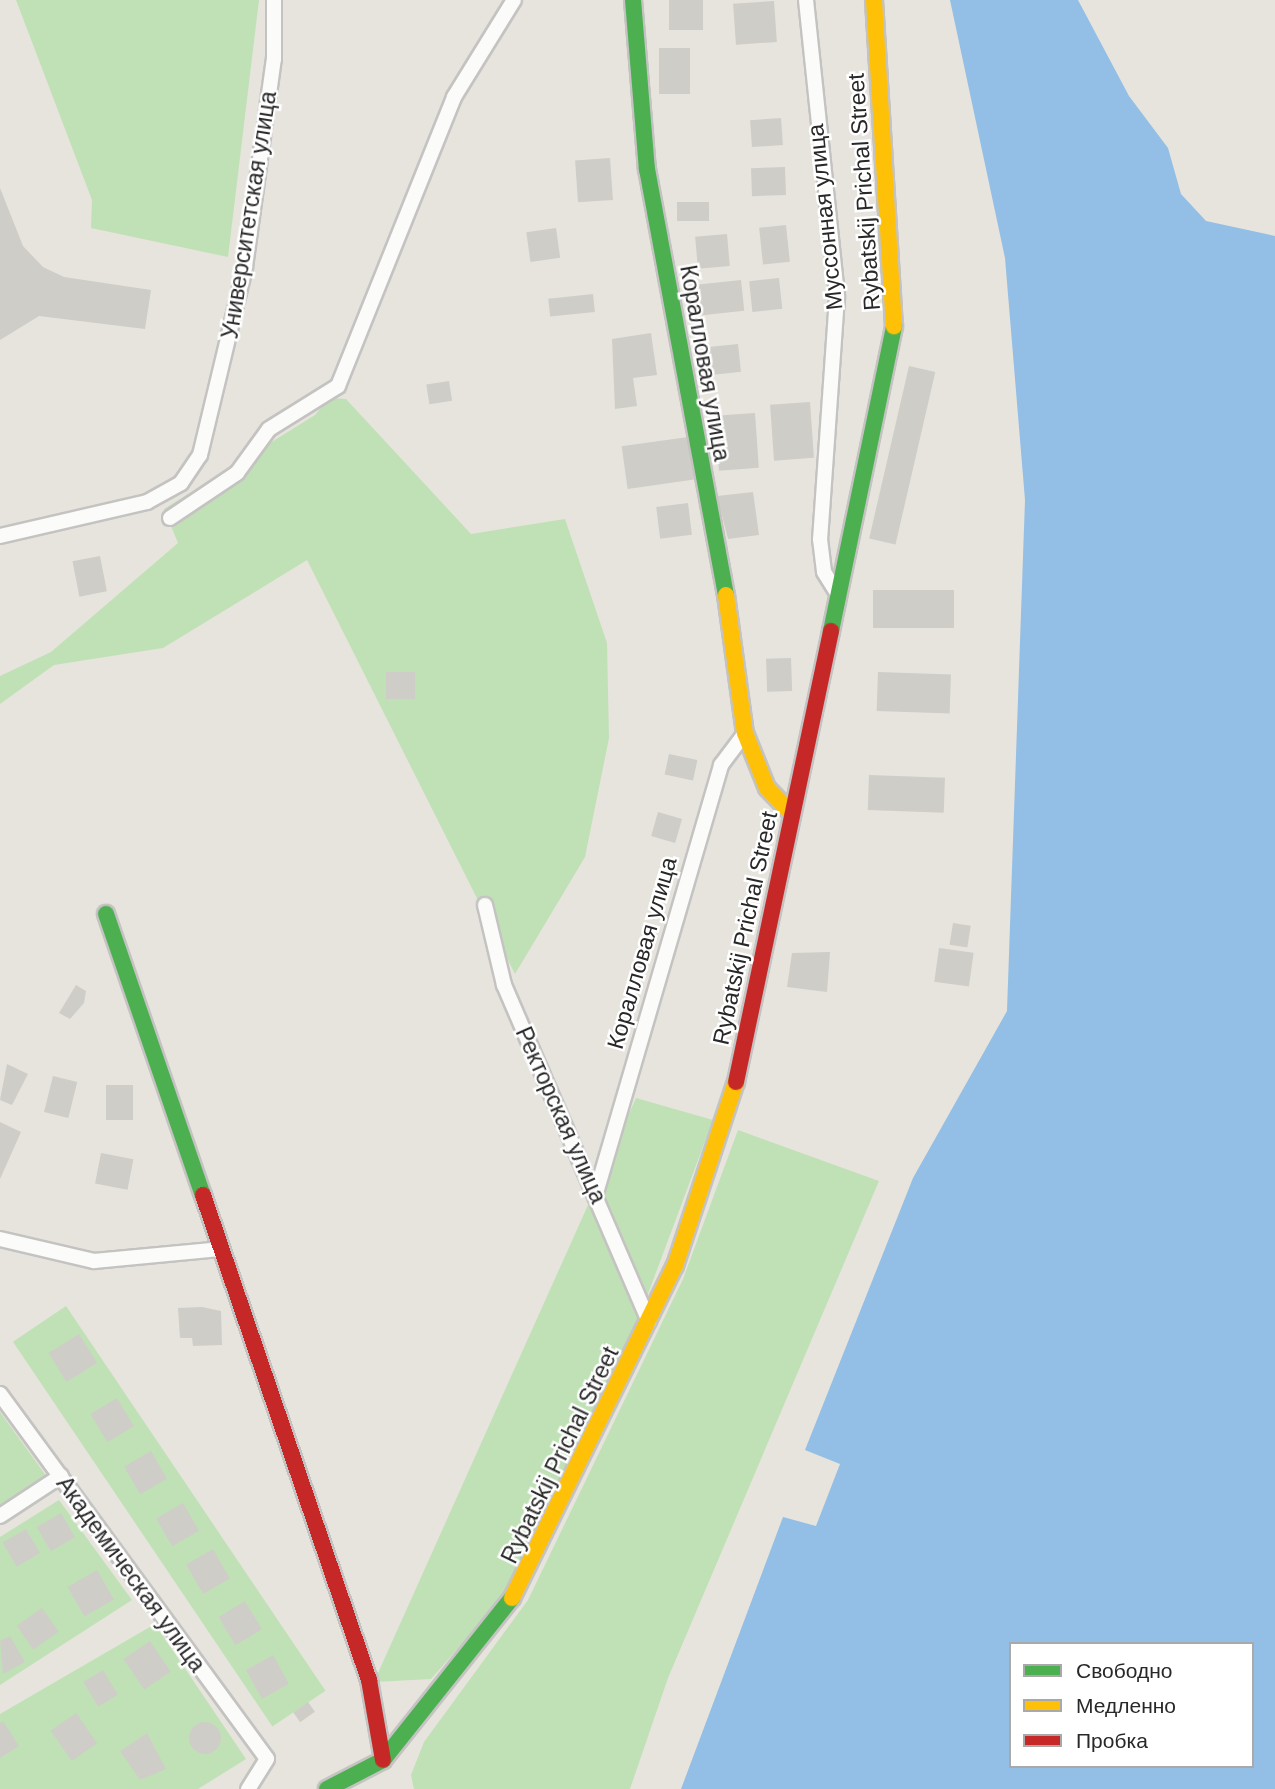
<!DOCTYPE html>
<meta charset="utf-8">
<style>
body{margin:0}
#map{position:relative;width:1275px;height:1789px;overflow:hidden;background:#e6e4dd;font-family:Helvetica,sans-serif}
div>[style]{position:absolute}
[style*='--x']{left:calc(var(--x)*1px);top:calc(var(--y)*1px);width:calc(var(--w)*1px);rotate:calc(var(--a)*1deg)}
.green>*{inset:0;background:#c0e1b6;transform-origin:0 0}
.water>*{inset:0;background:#93bee5}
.building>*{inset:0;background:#cfcdc8;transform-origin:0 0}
.round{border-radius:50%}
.roads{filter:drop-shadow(2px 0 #c4c3c2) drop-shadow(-2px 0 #c4c3c2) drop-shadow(0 2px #c4c3c2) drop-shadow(0 -2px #c4c3c2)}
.street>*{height:14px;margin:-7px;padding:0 7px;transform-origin:7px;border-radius:7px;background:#fbfbfa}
.fast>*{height:16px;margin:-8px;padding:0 8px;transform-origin:8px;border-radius:8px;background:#4caf50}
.slow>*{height:16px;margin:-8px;padding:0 8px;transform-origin:8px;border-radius:8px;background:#ffc107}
.jam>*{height:16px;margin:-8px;padding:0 8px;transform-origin:8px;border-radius:8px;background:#c62828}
span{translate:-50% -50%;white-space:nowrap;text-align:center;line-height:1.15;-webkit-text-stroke:5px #fff;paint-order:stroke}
.street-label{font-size:23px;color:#282828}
.legend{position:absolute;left:1009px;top:1642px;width:245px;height:126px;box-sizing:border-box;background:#fff;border:2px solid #a9a9a9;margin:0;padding:9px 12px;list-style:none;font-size:21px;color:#282828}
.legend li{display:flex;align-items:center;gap:14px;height:35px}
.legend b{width:35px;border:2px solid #a9a9a9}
</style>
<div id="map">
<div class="green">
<i style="clip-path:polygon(16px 0,259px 0,228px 257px,91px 228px,92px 200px)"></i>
<i style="clip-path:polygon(329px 398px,346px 399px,471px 534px,565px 519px,607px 643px,609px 738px,585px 857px,515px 974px,307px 560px,163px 648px,54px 665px,0 704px,0 676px,51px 652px,178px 543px,164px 509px,315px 415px)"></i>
<i style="clip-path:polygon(636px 1098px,713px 1120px,636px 1326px,519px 1579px,431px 1679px,374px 1682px)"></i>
<i style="clip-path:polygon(738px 1130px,879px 1181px,668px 1678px,630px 1789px,414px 1789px,411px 1775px,424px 1742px,528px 1600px,683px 1279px)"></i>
<i style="left:66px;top:1306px;width:464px;height:64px;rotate:56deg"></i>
<i style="clip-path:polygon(0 1412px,47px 1477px,0 1508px)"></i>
<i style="clip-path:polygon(59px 1500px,132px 1600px,0 1685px,0 1537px)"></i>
<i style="clip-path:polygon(155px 1624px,246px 1759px,198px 1789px,0 1789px,0 1714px)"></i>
</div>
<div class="water">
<i style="clip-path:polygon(evenodd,950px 0,1078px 0,1129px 96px,1168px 148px,1181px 194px,1206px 221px,1275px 236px,1275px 1789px,681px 1789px,783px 1517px,816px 1526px,840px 1464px,805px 1450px,913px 1178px,1007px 1011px,1025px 500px,1005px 258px,950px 0,1011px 1644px,1252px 1644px,1252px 1766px,1011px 1766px,1011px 1644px)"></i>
</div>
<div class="building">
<i style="left:669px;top:0;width:34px;height:30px"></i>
<i style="left:774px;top:1px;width:41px;height:41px;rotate:86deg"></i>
<i style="left:659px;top:48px;width:31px;height:46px"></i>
<i style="left:781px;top:118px;width:27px;height:31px;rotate:86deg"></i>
<i style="left:610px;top:158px;width:42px;height:35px;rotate:86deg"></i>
<i style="left:785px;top:167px;width:28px;height:34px;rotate:88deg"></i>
<i style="clip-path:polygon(0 188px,23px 246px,43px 267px,64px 277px,151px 290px,145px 329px,39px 316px,0 340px)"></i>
<i style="left:709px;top:202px;width:19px;height:32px;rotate:90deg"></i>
<i style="left:786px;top:225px;width:37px;height:27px;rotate:84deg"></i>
<i style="left:556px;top:228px;width:30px;height:30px;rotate:82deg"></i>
<i style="left:727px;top:234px;width:32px;height:32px;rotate:85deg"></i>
<i style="left:779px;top:278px;width:31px;height:30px;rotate:84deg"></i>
<i style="left:741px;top:280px;width:31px;height:47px;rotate:84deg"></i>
<i style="left:593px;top:294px;width:18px;height:45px;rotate:84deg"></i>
<i style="clip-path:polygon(651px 333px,657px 375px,633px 378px,637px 406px,615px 409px,612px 339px)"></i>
<i style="left:738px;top:344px;width:28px;height:32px;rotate:84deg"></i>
<i style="left:909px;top:366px;width:27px;height:177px;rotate:13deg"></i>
<i style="left:449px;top:381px;width:20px;height:23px;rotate:81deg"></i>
<i style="left:810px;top:402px;width:56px;height:40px;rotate:86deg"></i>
<i style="left:755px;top:413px;width:55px;height:40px;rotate:86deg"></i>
<i style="left:688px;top:437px;width:43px;height:67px;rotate:82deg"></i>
<i style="clip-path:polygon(753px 492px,759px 535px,728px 539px,717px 496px)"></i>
<i style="left:688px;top:503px;width:32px;height:32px;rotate:83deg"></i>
<i style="left:100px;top:556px;width:36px;height:28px;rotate:79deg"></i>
<i style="left:954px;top:590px;width:38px;height:81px;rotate:90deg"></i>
<i style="left:791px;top:658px;width:33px;height:25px;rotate:88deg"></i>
<i style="left:415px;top:672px;width:27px;height:29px;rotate:90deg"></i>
<i style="left:878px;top:672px;width:73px;height:39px;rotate:2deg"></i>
<i style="left:669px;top:754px;width:29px;height:21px;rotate:12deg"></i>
<i style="left:869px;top:775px;width:76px;height:35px;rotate:2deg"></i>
<i style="left:658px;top:812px;width:25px;height:25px;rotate:16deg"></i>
<i style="left:953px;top:923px;width:18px;height:22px;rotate:9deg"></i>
<i style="left:939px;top:948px;width:35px;height:34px;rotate:8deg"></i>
<i style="clip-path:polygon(830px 952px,827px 992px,787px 987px,792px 953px)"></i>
<i style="clip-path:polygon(76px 985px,86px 991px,84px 1003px,70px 1019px,59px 1013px)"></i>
<i style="clip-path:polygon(7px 1064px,28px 1074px,12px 1105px,0 1100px)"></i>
<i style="left:53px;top:1076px;width:25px;height:37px;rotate:14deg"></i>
<i style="left:106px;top:1085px;width:27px;height:35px"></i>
<i style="clip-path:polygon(0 1122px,21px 1132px,0 1179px)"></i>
<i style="left:101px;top:1153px;width:33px;height:31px;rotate:11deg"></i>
<i style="clip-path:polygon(202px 1307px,221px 1311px,222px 1345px,193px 1346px,192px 1338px,180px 1338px,178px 1308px)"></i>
<i style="left:79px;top:1334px;width:34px;height:36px;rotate:58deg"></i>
<i style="left:117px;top:1398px;width:33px;height:31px;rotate:59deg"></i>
<i style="left:151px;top:1451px;width:32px;height:31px;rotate:60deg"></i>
<i style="left:183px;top:1503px;width:32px;height:31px;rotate:60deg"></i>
<i style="left:61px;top:1513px;width:28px;height:28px;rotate:60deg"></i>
<i style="left:26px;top:1529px;width:28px;height:27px;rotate:60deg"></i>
<i style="left:213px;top:1549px;width:34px;height:31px;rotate:60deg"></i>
<i style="left:97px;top:1570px;width:34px;height:34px;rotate:60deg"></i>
<i style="left:245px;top:1601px;width:33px;height:31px;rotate:59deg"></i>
<i style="left:42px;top:1608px;width:29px;height:31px;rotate:55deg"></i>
<i style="clip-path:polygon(10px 1636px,25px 1662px,3px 1674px,0 1641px)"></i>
<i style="left:150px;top:1641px;width:37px;height:32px;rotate:56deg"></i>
<i style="left:273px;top:1655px;width:33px;height:31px;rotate:61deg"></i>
<i style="left:103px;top:1670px;width:29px;height:23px;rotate:59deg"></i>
<i style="left:308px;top:1702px;width:12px;height:18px;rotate:55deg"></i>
<i style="left:76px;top:1713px;width:37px;height:31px;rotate:55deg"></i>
<i style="clip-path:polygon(3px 1721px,19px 1746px,0 1758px,0 1723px)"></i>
<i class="round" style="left:189px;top:1722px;width:32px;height:32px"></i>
<i style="clip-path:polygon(147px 1733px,166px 1769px,140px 1780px,120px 1751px)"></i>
</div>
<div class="roads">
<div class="street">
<i style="--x:806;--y:0;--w:299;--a:84"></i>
<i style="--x:837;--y:297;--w:243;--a:94"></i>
<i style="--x:820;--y:539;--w:33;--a:83"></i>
<i style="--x:824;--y:572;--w:28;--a:58"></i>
<i style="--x:170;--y:518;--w:81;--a:-33.9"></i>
<i style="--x:237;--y:473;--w:54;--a:-54"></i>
<i style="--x:269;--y:429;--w:81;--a:-31.9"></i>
<i style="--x:338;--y:386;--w:311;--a:-68.1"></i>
<i style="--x:454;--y:97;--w:114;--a:-58.3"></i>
<i style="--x:0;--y:536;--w:151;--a:-13"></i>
<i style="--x:147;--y:502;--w:39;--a:-29"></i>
<i style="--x:181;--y:483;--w:34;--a:-56"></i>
<i style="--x:200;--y:455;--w:193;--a:-76.5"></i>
<i style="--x:245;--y:267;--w:210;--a:-82.1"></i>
<i style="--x:274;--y:59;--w:59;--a:-90"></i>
<i style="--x:485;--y:905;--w:82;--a:76.6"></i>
<i style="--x:504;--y:985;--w:366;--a:66.7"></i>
<i style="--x:596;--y:1193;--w:446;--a:-73.7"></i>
<i style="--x:721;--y:765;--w:40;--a:-53"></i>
<i style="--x:0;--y:1239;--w:97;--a:13.2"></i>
<i style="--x:94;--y:1261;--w:129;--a:-5.4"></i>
<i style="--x:0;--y:1394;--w:452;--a:53.8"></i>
<i style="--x:267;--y:1759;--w:36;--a:122"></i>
<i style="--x:0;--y:1516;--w:73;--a:-33.3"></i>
</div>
<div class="fast">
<i style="--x:633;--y:0;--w:170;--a:85.3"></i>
<i style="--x:647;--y:169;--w:433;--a:79.5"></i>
<i style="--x:831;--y:631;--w:311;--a:-78.3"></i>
<i style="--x:106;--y:914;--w:297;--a:71"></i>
<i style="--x:327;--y:1789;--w:63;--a:-27.4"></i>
<i style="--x:383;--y:1760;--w:207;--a:-51.5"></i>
</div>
<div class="slow">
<i style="--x:874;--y:0;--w:327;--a:86.5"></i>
<i style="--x:726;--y:595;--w:139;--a:82.2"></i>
<i style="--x:745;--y:733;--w:59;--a:68.2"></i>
<i style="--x:767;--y:788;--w:36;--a:46"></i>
<i style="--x:512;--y:1598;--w:370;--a:-63.9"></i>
<i style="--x:675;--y:1266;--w:194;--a:-71.7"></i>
</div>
<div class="jam">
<i style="--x:736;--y:1082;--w:461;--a:-78.1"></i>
<i style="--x:203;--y:1195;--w:513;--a:71.11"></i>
<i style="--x:369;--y:1680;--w:81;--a:80.1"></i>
</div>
</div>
<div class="street-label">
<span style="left:864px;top:192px;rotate:-94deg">Rybatskij Prichal Street</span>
<span style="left:249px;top:215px;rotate:-81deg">Университетская улица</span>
<span style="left:825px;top:217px;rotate:-96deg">Муссонная улица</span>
<span style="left:705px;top:363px;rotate:80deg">Коралловая улица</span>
<span style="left:745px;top:928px;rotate:-78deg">Rybatskij Prichal Street</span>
<span style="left:642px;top:953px;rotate:-74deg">Коралловая улица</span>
<span style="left:561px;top:1115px;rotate:66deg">Ректорская улица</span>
<span style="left:560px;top:1455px;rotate:-64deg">Rybatskij Prichal Street</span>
<span style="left:131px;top:1574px;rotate:54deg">Академическая улица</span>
</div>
<ul class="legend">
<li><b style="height:9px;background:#4caf50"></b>Свободно</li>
<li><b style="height:9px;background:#ffc107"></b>Медленно</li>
<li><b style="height:9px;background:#c62828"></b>Пробка</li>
</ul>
</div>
